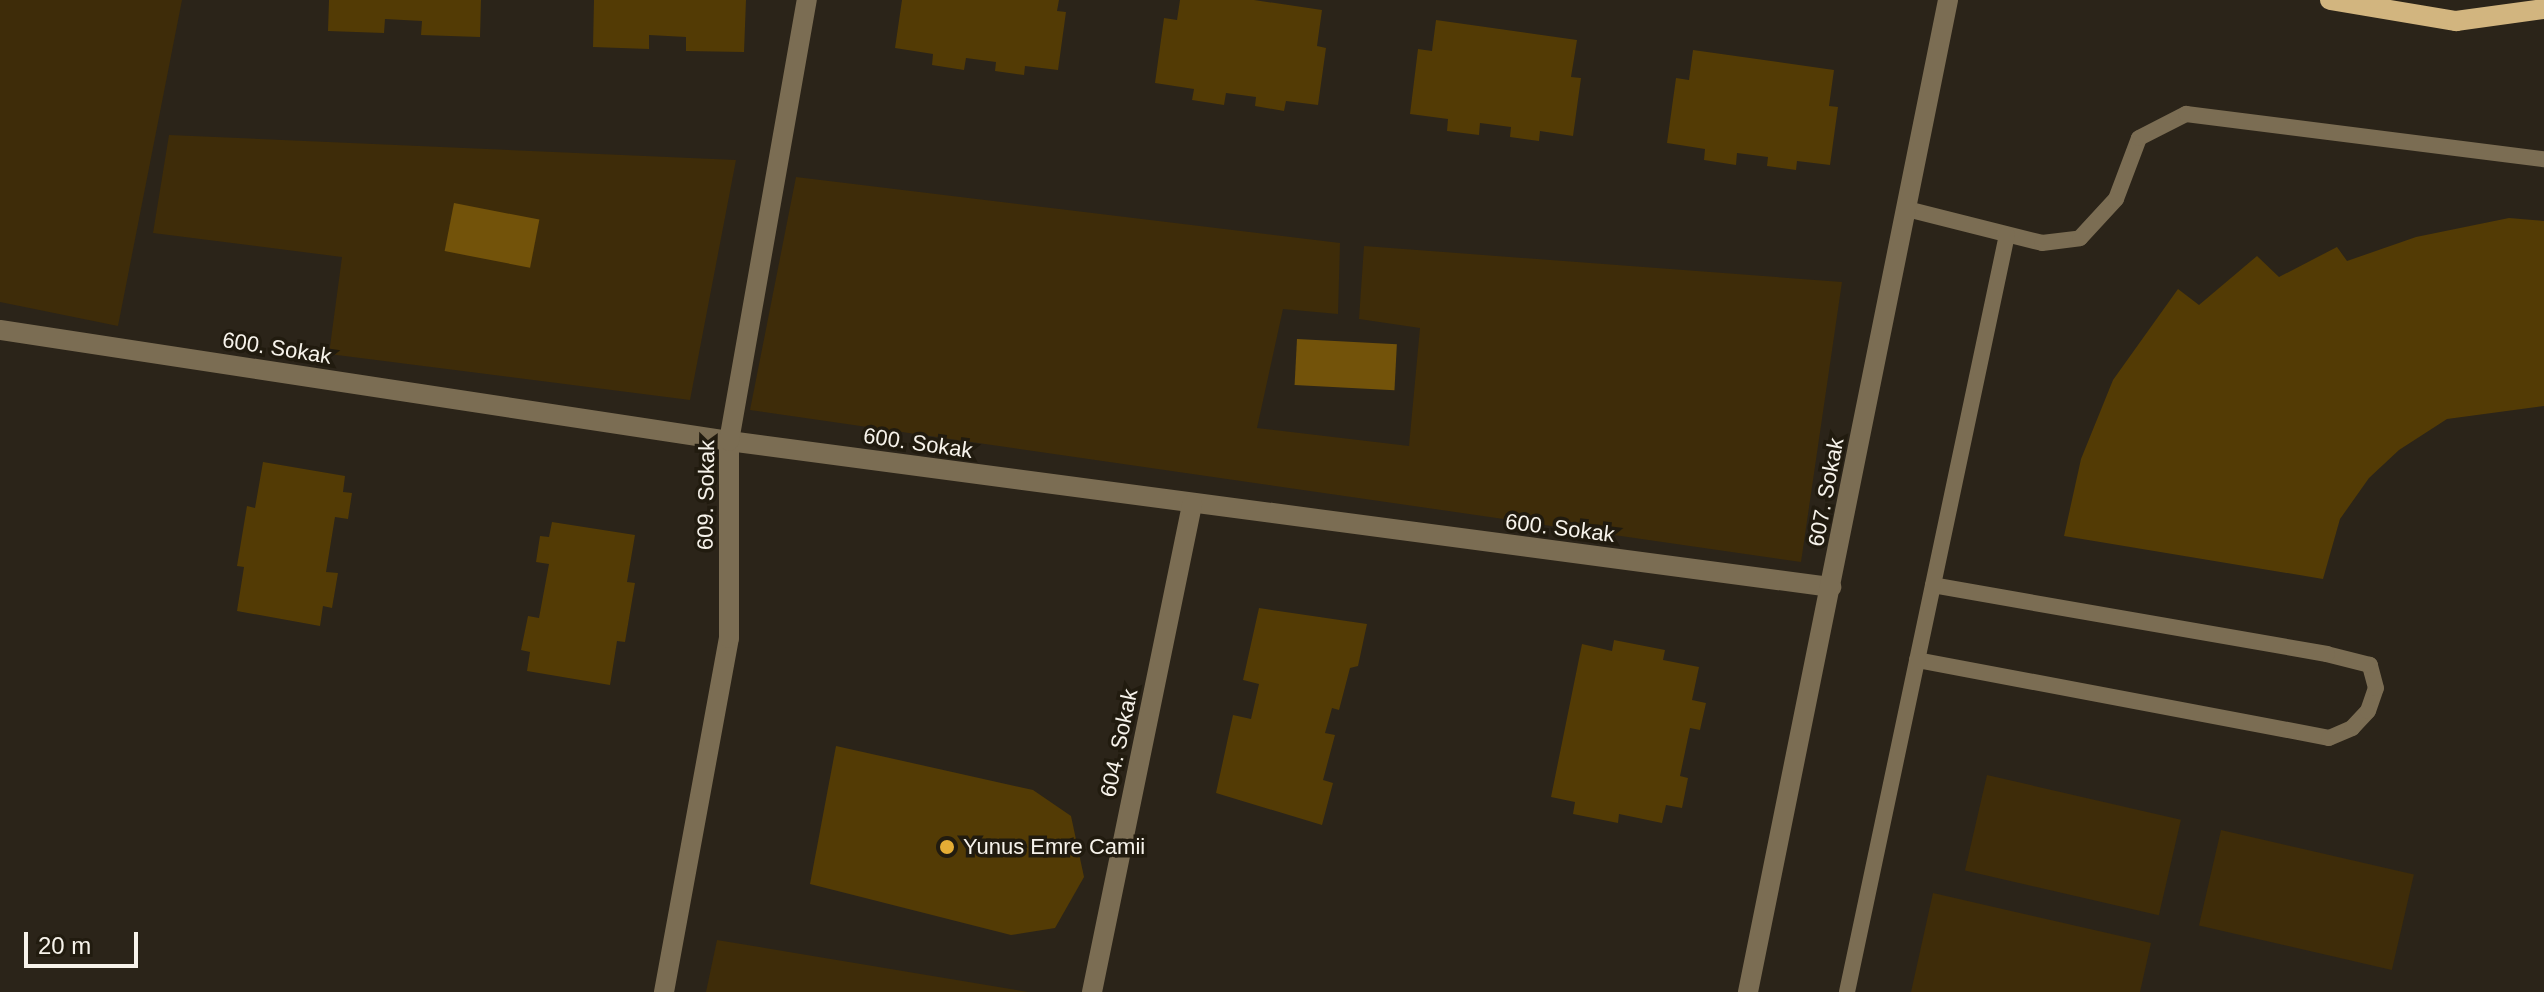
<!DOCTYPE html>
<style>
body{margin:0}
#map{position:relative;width:2544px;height:992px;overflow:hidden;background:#2b2419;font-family:Arial,sans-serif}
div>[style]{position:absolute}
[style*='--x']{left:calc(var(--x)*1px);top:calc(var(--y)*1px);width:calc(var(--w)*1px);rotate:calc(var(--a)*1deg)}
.green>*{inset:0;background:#3e2c09;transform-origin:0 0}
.water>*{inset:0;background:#73530a;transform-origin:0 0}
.building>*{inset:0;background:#533b05}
.service>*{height:16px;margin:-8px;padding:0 8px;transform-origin:8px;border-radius:8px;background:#7b6d53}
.minor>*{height:20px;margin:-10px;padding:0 10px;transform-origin:10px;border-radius:10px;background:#7b6d53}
.primary>*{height:20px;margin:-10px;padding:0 10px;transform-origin:10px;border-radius:10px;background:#d2b57f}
.dots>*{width:22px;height:22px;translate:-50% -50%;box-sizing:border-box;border:4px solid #211b0f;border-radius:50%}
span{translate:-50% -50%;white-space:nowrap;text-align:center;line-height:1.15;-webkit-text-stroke:7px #211b0f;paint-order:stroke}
.street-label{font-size:22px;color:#f7f3eb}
.poi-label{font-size:22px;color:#f7f3eb}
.left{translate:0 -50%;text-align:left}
.scale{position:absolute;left:24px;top:932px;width:114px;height:36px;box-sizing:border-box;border:4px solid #f7f3eb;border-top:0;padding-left:10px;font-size:24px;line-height:28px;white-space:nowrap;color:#f7f3eb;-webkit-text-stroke:6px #211b0f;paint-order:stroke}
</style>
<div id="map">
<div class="green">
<i style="clip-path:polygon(0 0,182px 0,118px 326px,0 302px)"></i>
<i style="clip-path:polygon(169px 135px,736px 160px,690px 400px,329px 354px,342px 257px,153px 233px)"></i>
<i style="clip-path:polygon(796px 177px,1340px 243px,1338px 314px,1283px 309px,1257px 428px,1409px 446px,1420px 328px,1359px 319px,1364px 246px,1842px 282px,1801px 562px,750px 410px)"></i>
<i style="left:1987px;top:775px;width:199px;height:98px;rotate:13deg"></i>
<i style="left:2221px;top:830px;width:198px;height:98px;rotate:13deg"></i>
<i style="clip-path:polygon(1933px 893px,2151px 943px,2140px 992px,1911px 992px)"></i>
<i style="clip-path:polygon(717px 940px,1028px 992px,706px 992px)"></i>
</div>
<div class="water">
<i style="left:454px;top:203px;width:87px;height:49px;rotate:11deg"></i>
<i style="left:1297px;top:339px;width:100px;height:46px;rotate:3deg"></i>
</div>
<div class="building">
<i style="clip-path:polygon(329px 0,481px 0,480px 37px,421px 35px,422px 21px,385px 19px,384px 33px,328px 31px)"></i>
<i style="clip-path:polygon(594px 0,746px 0,744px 52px,686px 51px,686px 37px,649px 35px,649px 49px,593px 47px)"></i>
<i style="clip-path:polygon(902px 0,1059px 0,1057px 11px,1066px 12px,1058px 70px,1025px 66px,1024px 75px,995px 71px,996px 62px,966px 58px,964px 70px,932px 65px,933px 54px,895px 48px)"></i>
<i style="clip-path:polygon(1180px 0,1254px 0,1322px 10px,1317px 46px,1326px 48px,1318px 105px,1286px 101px,1284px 111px,1255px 106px,1256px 97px,1226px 93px,1224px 105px,1192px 100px,1194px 89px,1155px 83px,1164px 18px,1177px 20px)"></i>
<i style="clip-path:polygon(1436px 20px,1577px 40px,1571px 77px,1581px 78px,1573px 136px,1540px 131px,1539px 141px,1510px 137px,1511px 127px,1480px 123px,1479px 135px,1447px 131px,1448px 119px,1410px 114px,1418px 49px,1432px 51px)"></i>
<i style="clip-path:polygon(1693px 50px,1834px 70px,1829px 106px,1838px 107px,1830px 165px,1797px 161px,1796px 170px,1767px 166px,1768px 157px,1737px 153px,1736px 165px,1704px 160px,1705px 149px,1667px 143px,1676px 78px,1689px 80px)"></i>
<i style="clip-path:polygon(2509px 218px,2544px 221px,2544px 406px,2447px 419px,2399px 450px,2369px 478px,2340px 519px,2323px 579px,2064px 536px,2081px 459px,2113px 380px,2178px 289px,2199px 305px,2257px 256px,2279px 277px,2337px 247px,2347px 261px,2416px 237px)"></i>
<i style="clip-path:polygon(263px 462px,345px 476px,343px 492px,352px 493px,348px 519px,335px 517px,326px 572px,338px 573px,332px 608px,323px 606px,320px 626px,237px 611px,244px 567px,237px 566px,247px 506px,255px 508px)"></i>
<i style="clip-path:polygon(552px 522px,635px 535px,627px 582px,635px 583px,625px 642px,617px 641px,610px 685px,527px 671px,530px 652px,521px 650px,528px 616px,539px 618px,549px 564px,536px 562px,540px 536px,549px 537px)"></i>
<i style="clip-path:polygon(1259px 608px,1367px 624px,1358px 666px,1350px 668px,1339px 710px,1332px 708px,1325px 733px,1335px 735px,1323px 780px,1333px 783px,1322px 825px,1216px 793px,1233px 715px,1251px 719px,1259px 684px,1243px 680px)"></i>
<i style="clip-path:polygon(1614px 640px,1665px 650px,1663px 660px,1699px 667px,1692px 700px,1706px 703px,1700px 730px,1690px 728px,1680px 776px,1688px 778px,1682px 808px,1666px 805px,1662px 823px,1619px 814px,1618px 823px,1573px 814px,1575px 802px,1551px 797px,1582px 644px,1612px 651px)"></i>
<i style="clip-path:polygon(836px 746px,1033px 790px,1071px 816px,1084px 877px,1055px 928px,1011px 935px,810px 884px)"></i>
</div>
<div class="service">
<i style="--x:1907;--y:209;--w:139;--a:14.1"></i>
<i style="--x:2042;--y:243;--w:38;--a:-7"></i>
<i style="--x:2080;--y:238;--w:53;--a:-47.3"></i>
<i style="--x:2116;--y:199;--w:65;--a:-69.3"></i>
<i style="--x:2139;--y:138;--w:53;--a:-27.1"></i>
<i style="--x:2186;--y:114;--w:361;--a:7.2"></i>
<i style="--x:1917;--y:660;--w:419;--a:10.7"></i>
<i style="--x:2329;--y:738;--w:25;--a:-23"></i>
<i style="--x:2352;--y:728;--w:23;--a:-47"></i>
<i style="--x:2368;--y:711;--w:24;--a:-71"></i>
<i style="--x:2376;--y:688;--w:24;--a:-105"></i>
<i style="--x:2370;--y:665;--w:44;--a:-165.7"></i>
<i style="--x:2327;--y:654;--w:400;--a:-170.1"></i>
<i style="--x:1847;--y:992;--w:774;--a:-78.07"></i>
</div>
<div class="minor">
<i style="--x:0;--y:330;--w:737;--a:8.66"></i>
<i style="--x:729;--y:441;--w:1112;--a:7.55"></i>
<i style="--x:664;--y:992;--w:360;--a:-79.6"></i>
<i style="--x:729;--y:638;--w:197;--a:-90"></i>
<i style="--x:729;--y:441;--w:448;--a:-80"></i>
<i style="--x:1092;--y:992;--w:498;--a:-78.4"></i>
<i style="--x:1748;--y:992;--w:1012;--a:-78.6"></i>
</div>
<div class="primary">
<i style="--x:2330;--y:0;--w:128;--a:9.5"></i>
<i style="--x:2456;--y:21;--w:89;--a:-7.8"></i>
</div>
<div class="dots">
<i style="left:947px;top:847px;background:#e5ad35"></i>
</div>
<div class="street-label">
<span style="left:277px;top:348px;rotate:9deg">600. Sokak</span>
<span style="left:918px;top:443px;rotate:8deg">600. Sokak</span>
<span style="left:1826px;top:492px;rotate:-79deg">607. Sokak</span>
<span style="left:706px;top:495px;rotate:-89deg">609. Sokak</span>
<span style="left:1560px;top:528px;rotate:7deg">600. Sokak</span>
<span style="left:1119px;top:743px;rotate:-78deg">604. Sokak</span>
</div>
<div class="poi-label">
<span class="left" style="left:963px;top:847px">Yunus Emre Camii</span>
</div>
<div class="scale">20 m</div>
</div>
